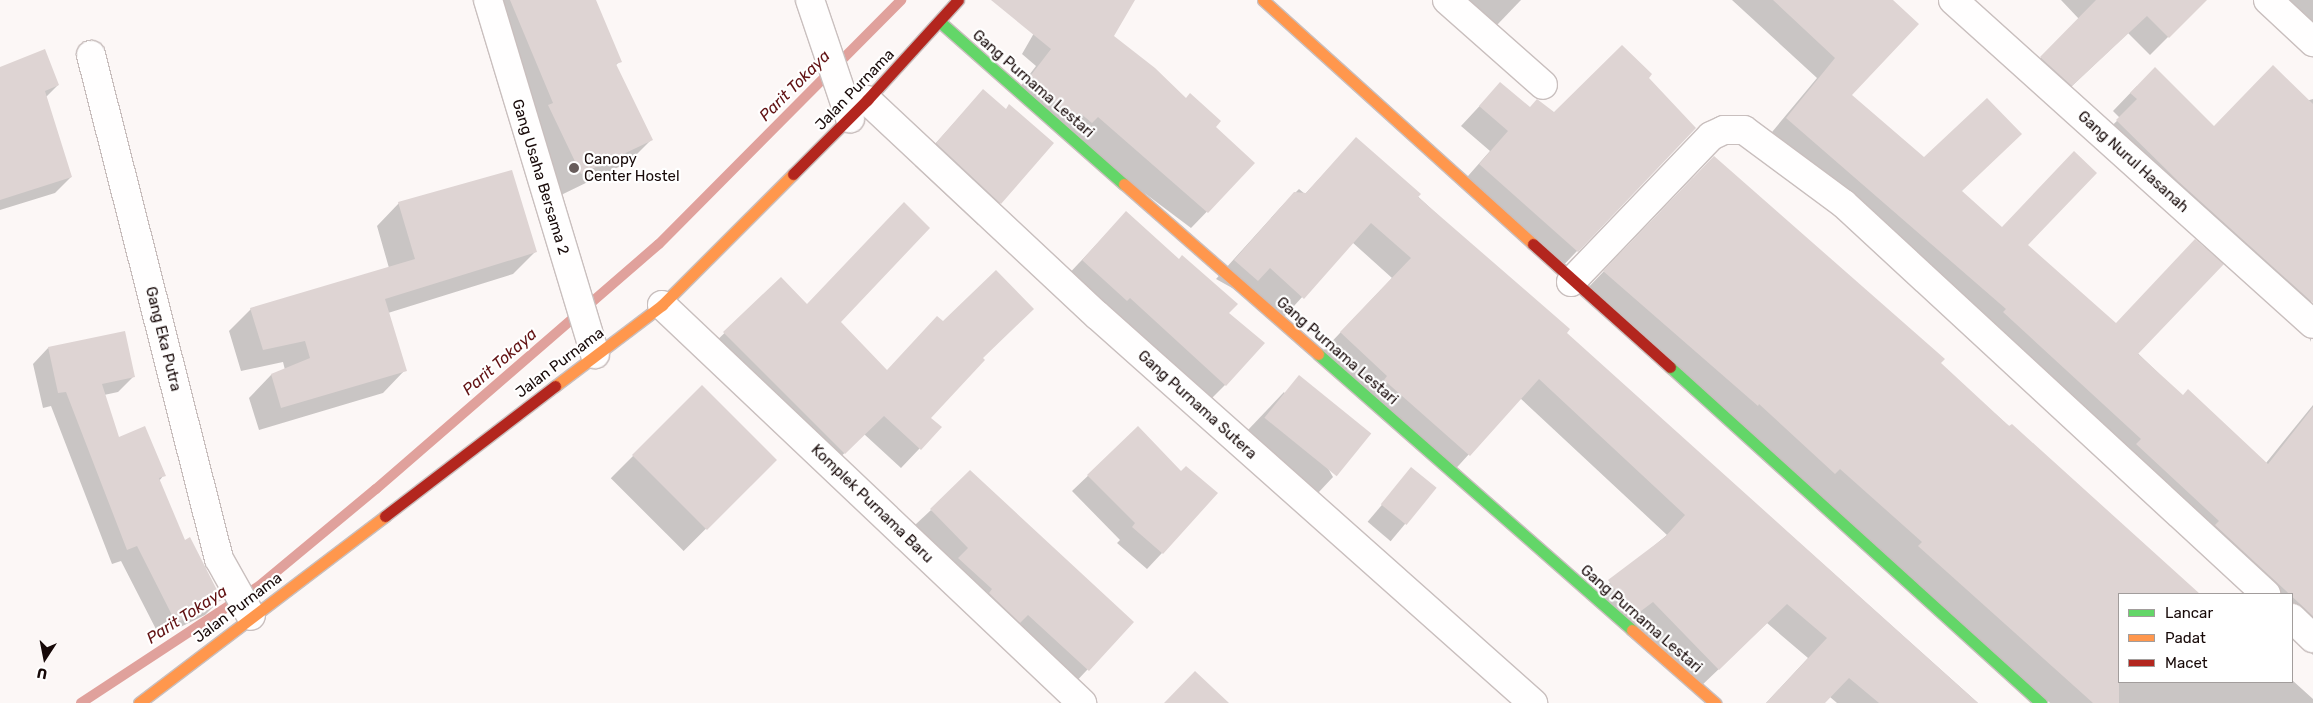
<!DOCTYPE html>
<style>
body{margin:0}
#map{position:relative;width:2313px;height:703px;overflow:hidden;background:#fcf7f6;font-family:Rubik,sans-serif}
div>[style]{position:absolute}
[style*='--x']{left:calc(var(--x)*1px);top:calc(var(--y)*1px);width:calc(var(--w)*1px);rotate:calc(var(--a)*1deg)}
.shadow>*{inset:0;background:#0003;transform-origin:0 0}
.stream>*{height:10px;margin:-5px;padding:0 5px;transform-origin:5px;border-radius:5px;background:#e0a19c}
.building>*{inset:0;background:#ded4d3;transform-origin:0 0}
.roads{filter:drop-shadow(1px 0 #c9bfbe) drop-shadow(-1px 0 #c9bfbe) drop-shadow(0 1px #c9bfbe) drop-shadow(0 -1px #c9bfbe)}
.street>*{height:28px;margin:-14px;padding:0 14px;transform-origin:14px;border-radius:14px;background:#fffefe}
.fast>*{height:11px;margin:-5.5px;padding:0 5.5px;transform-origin:5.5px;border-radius:5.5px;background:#63d668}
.slow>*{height:11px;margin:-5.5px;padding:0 5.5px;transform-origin:5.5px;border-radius:5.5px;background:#ff974d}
.jam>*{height:11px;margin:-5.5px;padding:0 5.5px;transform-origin:5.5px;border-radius:5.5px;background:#b3261e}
.dots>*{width:14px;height:14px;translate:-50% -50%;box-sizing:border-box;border:2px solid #fff;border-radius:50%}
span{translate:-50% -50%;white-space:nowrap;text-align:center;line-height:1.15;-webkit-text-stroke:4.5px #fff;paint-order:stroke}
.street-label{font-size:15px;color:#170908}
.poi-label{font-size:15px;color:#170908}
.left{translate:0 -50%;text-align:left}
.water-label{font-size:16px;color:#621213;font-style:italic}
.legend{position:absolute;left:2118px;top:593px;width:175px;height:90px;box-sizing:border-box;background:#fff;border:1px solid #a29d9c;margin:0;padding:6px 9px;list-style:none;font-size:15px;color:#170908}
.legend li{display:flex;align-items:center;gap:10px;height:25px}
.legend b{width:25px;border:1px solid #a29d9c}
.north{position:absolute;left:20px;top:633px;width:50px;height:50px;-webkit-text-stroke:4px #fff;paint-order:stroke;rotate:191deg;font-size:14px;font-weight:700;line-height:20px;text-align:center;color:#170908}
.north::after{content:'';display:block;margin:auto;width:18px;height:22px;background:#170908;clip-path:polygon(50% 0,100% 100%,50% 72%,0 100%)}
</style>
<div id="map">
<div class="shadow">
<i style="clip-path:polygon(498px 0,595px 0,620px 61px,615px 66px,651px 140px,629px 162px,559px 196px)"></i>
<i style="clip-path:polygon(1053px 0,1133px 0,1112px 36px,1253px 164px,1191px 228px,1014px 95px,1036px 66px,1022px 54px)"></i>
<i style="clip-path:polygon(1468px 0,1521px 0,1497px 25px)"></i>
<i style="clip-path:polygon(1732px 0,1891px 0,1850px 96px,2002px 228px,2026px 245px,2183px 397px,2266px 463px,2313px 405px,2313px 655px,2292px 635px,2292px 594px,2246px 594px,1767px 138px,1817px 78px)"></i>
<i style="clip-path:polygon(2061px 0,2205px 0,2150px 55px,2128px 33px,2054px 103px,2023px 76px,2079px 19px)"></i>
<i style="clip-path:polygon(2279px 0,2313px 0,2313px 44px)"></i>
<i style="clip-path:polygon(0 68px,58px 85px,46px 97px,71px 177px,55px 193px,0 210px)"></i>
<i style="clip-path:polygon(1647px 77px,1694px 128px,1558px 271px,1461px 184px,1490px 151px,1461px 126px,1500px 84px,1529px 109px,1554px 114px)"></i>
<i style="clip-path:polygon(2137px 86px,2214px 127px,2313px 99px,2311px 342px,2306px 330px,2099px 138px,2120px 118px,2113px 111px)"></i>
<i style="clip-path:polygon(983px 91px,1005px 110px,1000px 203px,978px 225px,915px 166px)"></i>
<i style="clip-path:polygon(1356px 139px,1565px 333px,1978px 703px,1837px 703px,1830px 697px,1824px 703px,1766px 703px,1808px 658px,1767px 623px,1699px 688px,1589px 600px,1667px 535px,1520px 398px,1450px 475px,1322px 352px,1392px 278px,1352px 242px,1284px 317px,1216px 279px,1280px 208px,1299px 189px,1305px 194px)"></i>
<i style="clip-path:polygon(1693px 178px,1939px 364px,2198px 594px,2119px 594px,2119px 682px,2292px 680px,2313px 699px,2313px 703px,2050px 703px,1583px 293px)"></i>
<i style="clip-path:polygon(399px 203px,535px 252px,513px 274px,388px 313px,405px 370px,383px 393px,259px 430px,249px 398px,271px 375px,285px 370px,283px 362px,241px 371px,229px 331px,251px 309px,389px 268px,377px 226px)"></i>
<i style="clip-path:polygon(1126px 213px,1228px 313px,1225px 385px,1207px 403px,1064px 279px)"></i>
<i style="clip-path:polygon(781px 278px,806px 305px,839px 322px,886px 371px,981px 359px,930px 418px,940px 427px,901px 468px,864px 434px,825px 472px,705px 352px)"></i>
<i style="clip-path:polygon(48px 348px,133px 377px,118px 392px,104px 395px,119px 439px,164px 475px,159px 481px,184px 541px,220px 600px,205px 615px,160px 637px,121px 561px,112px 564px,51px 406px,43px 408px,33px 364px)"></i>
<i style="left:702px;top:387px;width:103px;height:129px;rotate:45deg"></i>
<i style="clip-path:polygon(1284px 392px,1333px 477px,1318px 493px,1247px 431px)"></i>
<i style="clip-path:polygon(1138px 428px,1162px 553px,1147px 569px,1117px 543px,1120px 540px,1072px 491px)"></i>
<i style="left:1412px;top:469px;width:30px;height:69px;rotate:40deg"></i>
<i style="clip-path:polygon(931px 510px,1132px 622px,1072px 686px,915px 525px)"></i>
</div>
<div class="stream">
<i style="--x:81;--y:703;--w:213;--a:-33.3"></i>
<i style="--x:259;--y:586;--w:152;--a:-39.7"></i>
<i style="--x:376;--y:489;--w:374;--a:-40.9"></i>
<i style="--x:659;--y:244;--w:344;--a:-45.2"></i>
</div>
<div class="building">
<i style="clip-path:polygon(510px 0,596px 0,622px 62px,616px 64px,653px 140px,581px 174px,548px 105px,553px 103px)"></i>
<i style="clip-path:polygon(991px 0,1135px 0,1114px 36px,1155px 68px,1186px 98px,1190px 93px,1221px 121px,1216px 127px,1255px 163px,1208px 213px,1098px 117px,1092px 123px,1080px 113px,1075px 119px,1028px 79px,1051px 49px)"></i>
<i style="clip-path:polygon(1773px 0,1893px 0,1919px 24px,1852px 95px,1924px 157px,1987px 98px,2022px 134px,1962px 191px,2002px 227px,2074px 151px,2097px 173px,2028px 245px,2116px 323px,2195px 239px,2224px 264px,2138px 354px,2183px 395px,2188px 389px,2268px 464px,2313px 407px,2313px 616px,2215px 525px,2219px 521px,2136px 444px,2141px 439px,2003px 312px,2006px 309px,1786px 118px,1835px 58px)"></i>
<i style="clip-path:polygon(2096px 0,2207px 0,2169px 38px,2147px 16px,2072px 86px,2040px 57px)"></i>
<i style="clip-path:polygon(1622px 45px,1652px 74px,1649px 78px,1696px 128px,1578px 252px,1479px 164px,1508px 131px,1479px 106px,1500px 82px,1530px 107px,1537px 99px,1554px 112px)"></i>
<i style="clip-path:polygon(45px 49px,59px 85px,45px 91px,72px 177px,0 200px,0 67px)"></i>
<i style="clip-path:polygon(2273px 65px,2313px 104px,2313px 303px,2179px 182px,2116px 120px,2137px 99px,2130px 93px,2155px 67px,2214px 126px)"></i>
<i style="clip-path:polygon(983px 89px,1006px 109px,1009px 104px,1054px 143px,1001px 204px,936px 143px)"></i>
<i style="clip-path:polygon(1356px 137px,1421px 194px,1418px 197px,1570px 329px,1567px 333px,1978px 703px,1879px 703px,1849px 678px,1825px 703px,1766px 703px,1827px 638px,1787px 604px,1719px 670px,1653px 602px,1637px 614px,1625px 603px,1608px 580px,1665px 537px,1685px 515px,1539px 379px,1470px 456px,1384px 380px,1387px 376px,1340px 332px,1411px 258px,1371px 223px,1304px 299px,1270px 268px,1258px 281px,1234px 260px,1294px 192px,1306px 193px)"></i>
<i style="clip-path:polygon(1714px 156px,1945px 359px,1941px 363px,2009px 426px,2012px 424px,2200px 594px,2119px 594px,2119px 703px,2093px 703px,1918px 546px,1922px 542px,1840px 469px,1835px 474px,1759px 404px,1758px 406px,1603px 271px)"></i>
<i style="clip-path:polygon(512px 170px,537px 252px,385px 299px,407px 371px,281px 408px,271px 374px,310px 358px,305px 341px,263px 350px,250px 308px,415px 259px,398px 202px)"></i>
<i style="clip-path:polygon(904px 202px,930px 228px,841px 322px,887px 370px,937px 316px,943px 321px,996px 270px,1034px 309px,983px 358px,985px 360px,931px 418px,942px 427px,921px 450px,884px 416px,845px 454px,723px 332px,781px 277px,807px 304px)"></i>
<i style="clip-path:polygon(1126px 211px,1179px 259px,1182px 255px,1238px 304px,1229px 313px,1265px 343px,1226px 386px,1130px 298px,1127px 301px,1082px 260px)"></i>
<i style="clip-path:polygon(125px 331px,135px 377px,102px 384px,119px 437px,145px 426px,166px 476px,159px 478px,185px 540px,190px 537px,222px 600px,176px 623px,137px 546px,127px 550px,66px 392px,58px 393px,48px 347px)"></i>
<i style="left:1299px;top:375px;width:93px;height:55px;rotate:39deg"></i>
<i style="left:702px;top:385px;width:106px;height:99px;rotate:45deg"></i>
<i style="clip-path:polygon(1138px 426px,1181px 471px,1186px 466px,1218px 493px,1163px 554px,1132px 527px,1135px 523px,1087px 475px)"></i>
<i style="left:1411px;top:467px;width:33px;height:48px;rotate:39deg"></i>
<i style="clip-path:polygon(970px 470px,1134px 622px,1089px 671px,1028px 615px,1020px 623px,989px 593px,992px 589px,958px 558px,968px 548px,930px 509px)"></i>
<i style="clip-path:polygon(1195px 671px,1229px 703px,1164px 703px)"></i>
</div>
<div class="roads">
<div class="street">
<i style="--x:488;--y:0;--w:370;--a:73.2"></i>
<i style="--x:810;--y:0;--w:125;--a:71.3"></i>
<i style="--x:1447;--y:0;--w:128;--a:41.5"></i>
<i style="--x:1953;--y:0;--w:484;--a:42"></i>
<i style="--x:2268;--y:0;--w:62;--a:43"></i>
<i style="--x:91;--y:55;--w:520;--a:75.75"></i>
<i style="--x:219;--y:559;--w:65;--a:60.7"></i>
<i style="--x:867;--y:100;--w:315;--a:43.1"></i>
<i style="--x:1097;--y:315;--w:584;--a:41.67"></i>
<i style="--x:1571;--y:282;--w:202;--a:-46.2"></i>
<i style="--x:1711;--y:136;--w:14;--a:-25"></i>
<i style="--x:1724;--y:130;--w:20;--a:0"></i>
<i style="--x:1744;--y:130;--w:124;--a:36.5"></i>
<i style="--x:1844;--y:204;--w:575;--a:42.74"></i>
<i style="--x:662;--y:305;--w:579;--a:43.46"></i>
<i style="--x:2292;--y:618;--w:29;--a:44"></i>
</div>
<div class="fast">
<i style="--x:940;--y:22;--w:245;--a:41.4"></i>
<i style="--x:1318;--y:354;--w:418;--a:41.3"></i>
<i style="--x:1670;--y:367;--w:501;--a:42.17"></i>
</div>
<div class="slow">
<i style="--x:1263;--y:0;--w:364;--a:42.1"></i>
<i style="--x:1124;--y:184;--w:258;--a:41.2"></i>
<i style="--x:555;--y:386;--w:134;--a:-37.1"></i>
<i style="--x:662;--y:305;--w:185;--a:-45"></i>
<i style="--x:1632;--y:630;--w:111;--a:41.3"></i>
<i style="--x:139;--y:703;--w:309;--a:-37.2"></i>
</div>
<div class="jam">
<i style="--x:793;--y:174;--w:105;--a:-45"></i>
<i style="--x:867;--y:100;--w:135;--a:-47.7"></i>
<i style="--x:1533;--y:244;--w:184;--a:41.9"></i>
<i style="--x:385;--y:516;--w:214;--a:-37.4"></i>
</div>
</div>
<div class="dots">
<i style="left:574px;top:168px;background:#675c5b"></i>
</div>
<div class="street-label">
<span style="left:1033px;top:84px;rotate:41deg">Gang Purnama Lestari</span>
<span style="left:855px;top:90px;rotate:-46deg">Jalan Purnama</span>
<span style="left:2133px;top:162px;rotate:42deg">Gang Nurul Hasanah</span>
<span style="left:540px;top:177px;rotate:73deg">Gang Usaha Bersama 2</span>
<span style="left:163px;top:339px;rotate:76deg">Gang Eka Putra</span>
<span style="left:1337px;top:351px;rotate:41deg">Gang Purnama Lestari</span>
<span style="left:560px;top:363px;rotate:-37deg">Jalan Purnama</span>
<span style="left:1197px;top:405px;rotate:42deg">Gang Purnama Sutera</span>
<span style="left:872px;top:504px;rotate:44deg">Komplek Purnama Baru</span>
<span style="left:238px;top:608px;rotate:-37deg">Jalan Purnama</span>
<span style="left:1641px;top:619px;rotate:41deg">Gang Purnama Lestari</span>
</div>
<div class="poi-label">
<span class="left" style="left:584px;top:168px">Canopy<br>Center Hostel</span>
</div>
<div class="water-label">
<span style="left:795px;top:86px;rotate:-45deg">Parit Tokaya</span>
<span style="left:500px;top:362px;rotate:-41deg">Parit Tokaya</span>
<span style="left:187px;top:615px;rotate:-33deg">Parit Tokaya</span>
</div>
<ul class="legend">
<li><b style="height:6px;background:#63d668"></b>Lancar</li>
<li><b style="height:6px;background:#ff974d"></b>Padat</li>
<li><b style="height:6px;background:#b3261e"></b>Macet</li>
</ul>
<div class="north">U</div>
</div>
